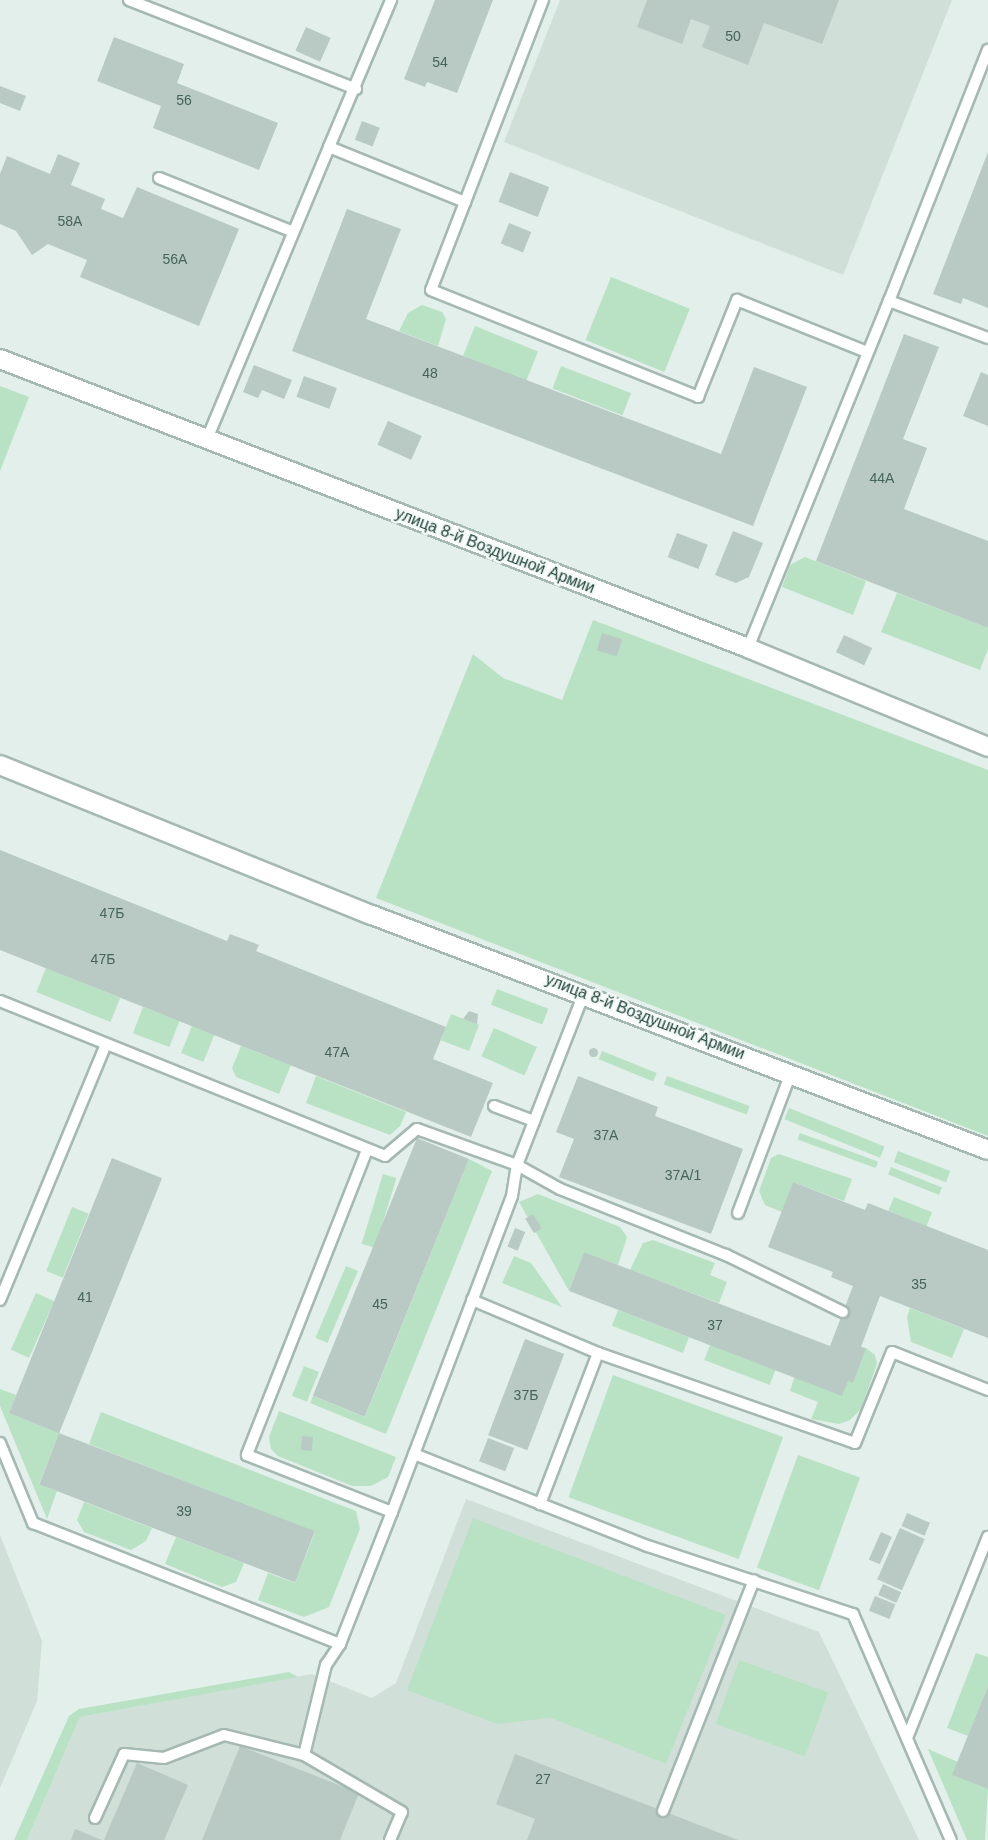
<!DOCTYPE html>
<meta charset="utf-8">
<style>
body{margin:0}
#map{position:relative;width:988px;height:1840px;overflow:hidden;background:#e3efea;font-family:Helvetica,sans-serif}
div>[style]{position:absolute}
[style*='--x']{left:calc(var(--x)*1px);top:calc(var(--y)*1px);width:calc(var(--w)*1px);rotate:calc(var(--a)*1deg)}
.built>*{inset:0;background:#d1dfd9}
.green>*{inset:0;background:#b9e2c5;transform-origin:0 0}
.building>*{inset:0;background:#b8cac3;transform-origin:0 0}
.round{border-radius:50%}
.roads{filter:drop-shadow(2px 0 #a5b8b2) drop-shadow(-2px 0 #a5b8b2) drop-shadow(0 2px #a5b8b2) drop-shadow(0 -2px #a5b8b2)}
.lane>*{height:10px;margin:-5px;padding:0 5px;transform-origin:5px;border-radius:5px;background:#fff}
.secondary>*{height:18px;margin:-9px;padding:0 9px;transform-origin:9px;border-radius:9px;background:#fff}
span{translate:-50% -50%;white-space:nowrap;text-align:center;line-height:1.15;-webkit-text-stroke:5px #f4faf7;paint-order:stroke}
.number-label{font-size:14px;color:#46645c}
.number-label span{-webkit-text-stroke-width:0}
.street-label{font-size:16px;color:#20423a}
</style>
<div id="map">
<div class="built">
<i style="clip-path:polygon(560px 0,952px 0,843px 275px,504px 142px)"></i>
<i style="clip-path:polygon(466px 1499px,819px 1632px,919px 1840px,27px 1840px,80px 1717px,312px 1674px,372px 1698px,396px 1683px)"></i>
<i style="clip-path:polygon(0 1535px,42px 1641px,37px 1701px,0 1788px)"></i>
</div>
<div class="green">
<i style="left:611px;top:277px;width:85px;height:68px;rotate:22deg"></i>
<i style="clip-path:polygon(422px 305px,442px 312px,446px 319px,438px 346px,399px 331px,408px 313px)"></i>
<i style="left:475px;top:326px;width:68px;height:32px;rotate:22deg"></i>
<i style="left:561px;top:366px;width:75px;height:24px;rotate:21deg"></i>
<i style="clip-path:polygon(0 386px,29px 397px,0 471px)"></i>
<i style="clip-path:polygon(805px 557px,866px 581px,853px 615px,782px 587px,790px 565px)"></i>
<i style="clip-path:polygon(897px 593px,988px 628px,988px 649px,980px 670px,881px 632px)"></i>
<i style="clip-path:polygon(593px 620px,988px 770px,988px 1136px,376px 898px,473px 654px,503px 678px,562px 700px)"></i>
<i style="left:46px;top:968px;width:80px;height:26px;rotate:22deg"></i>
<i style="left:497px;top:989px;width:55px;height:17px;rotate:21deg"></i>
<i style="left:143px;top:1007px;width:39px;height:28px;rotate:21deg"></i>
<i style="left:451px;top:1014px;width:30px;height:28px;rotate:21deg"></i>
<i style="left:192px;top:1026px;width:24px;height:29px;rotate:22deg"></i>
<i style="left:494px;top:1028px;width:47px;height:31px;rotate:24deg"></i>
<i style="clip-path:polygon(241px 1046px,291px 1065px,279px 1094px,236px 1077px,232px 1068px)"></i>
<i style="left:602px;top:1051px;width:59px;height:9px;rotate:22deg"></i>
<i style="clip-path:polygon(316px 1076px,406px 1112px,400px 1126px,390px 1135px,306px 1103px)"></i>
<i style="left:667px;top:1076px;width:88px;height:9px;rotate:20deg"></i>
<i style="left:789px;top:1108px;width:103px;height:12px;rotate:22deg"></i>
<i style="left:800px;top:1133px;width:83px;height:7px;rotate:20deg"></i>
<i style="left:898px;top:1151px;width:56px;height:12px;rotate:21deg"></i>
<i style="clip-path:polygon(779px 1154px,852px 1179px,844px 1201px,793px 1182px,782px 1212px,765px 1205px,759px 1191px,771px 1158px)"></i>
<i style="clip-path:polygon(469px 1159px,492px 1171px,386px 1434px,310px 1403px,313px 1396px,365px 1417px)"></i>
<i style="left:891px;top:1167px;width:55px;height:8px;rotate:22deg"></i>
<i style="left:383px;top:1174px;width:14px;height:73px;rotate:17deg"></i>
<i style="clip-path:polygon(538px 1194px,620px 1227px,627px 1237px,618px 1265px,584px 1252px,569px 1291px,519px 1202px)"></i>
<i style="left:894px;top:1197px;width:41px;height:15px;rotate:22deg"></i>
<i style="left:72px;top:1207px;width:18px;height:69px;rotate:22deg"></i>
<i style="clip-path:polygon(653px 1240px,715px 1263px,710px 1275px,727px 1282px,719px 1303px,630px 1270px,643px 1243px)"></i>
<i style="clip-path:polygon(514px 1256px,531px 1263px,562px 1307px,502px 1283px)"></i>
<i style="left:346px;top:1266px;width:13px;height:78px;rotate:23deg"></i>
<i style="left:36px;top:1293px;width:20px;height:62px;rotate:24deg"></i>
<i style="clip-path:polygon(910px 1308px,964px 1329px,952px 1358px,911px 1342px,907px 1317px)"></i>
<i style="left:618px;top:1310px;width:76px;height:17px;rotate:21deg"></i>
<i style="left:710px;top:1345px;width:70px;height:16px;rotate:21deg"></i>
<i style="clip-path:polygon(866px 1348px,875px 1355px,877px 1364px,861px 1409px,850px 1420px,839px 1424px,811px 1419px,818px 1402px,790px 1391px,794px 1378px,848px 1381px)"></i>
<i style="left:304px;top:1366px;width:16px;height:32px;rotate:22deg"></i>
<i style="left:613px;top:1375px;width:181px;height:130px;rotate:20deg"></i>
<i style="clip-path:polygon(0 1389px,16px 1395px,9px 1413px,59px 1433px,39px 1484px,57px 1491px,47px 1519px,0 1406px)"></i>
<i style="clip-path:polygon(279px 1411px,396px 1457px,388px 1477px,371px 1486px,352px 1486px,278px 1456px,271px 1449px,269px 1437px)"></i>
<i style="clip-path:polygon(101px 1412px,356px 1511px,360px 1529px,329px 1607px,304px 1617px,258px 1600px,268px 1573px,295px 1583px,315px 1532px,89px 1444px)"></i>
<i style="left:798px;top:1455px;width:66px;height:120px;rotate:20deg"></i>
<i style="clip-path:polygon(84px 1502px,152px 1528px,146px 1541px,131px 1550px,84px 1532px,77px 1520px)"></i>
<i style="clip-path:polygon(473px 1518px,726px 1615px,666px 1764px,551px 1718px,497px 1724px,407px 1690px)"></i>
<i style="clip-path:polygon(176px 1537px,244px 1563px,236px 1582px,222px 1587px,165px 1564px)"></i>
<i style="clip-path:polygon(976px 1653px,988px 1657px,988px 1686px,968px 1736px,947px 1728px)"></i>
<i style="left:739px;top:1660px;width:95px;height:68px;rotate:20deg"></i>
<i style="clip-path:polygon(289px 1672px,298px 1677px,80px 1717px,27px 1840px,14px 1840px,69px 1716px,79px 1709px)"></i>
<i style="clip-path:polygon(928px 1749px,958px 1762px,953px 1775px,988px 1789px,985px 1840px,967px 1840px)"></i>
</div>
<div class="building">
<i style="clip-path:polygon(435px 0,493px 0,457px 93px,427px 82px,425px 87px,404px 79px)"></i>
<i style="clip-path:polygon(647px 0,839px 0,822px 44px,764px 23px,748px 65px,702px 47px,710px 26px,691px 19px,682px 44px,637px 27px)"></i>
<i style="left:306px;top:27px;width:27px;height:26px;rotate:24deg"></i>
<i style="clip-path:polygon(114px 37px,184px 64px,177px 83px,278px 123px,259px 170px,153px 128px,161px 106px,97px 81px)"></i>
<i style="clip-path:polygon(0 86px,26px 96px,20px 111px,0 103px)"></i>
<i style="left:362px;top:121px;width:19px;height:20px;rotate:21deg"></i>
<i style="clip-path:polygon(988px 152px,988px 308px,963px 298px,961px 304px,933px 294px)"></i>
<i style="clip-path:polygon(58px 154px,80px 163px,71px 185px,105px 199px,101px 209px,123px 218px,137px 187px,239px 229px,199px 326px,80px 277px,87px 260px,48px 244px,32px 255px,16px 231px,0 224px,0 174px,7px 156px,50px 174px)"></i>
<i style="left:510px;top:172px;width:42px;height:32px;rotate:21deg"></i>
<i style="clip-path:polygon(347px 209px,401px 229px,366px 319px,721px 454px,754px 367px,807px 387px,753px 526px,292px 351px)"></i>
<i style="left:509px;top:223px;width:24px;height:22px;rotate:22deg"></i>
<i style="clip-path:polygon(904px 334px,939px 347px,903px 439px,927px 448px,904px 509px,988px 541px,988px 628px,816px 561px)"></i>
<i style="clip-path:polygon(254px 365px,292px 380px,284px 399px,262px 390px,258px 398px,243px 392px)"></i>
<i style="clip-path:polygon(981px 372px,988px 375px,988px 426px,963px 416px)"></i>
<i style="left:304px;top:376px;width:35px;height:22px;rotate:20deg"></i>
<i style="left:388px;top:421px;width:37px;height:26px;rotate:24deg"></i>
<i style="clip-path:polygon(733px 531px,763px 543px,749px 577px,736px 583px,715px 575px)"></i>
<i style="left:677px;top:533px;width:33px;height:26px;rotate:21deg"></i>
<i style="left:602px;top:633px;width:21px;height:18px;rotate:17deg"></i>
<i style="left:844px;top:635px;width:31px;height:19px;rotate:25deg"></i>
<i style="clip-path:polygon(0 850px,227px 941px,230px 934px,259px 945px,256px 951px,446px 1027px,433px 1059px,493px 1083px,471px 1137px,0 950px)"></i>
<i style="clip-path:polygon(469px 1011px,478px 1014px,477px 1024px,463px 1019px)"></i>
<i class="round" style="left:588.5px;top:1047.5px;width:9px;height:9px"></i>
<i style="clip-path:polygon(578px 1076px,658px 1107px,655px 1116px,743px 1149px,711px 1234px,559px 1177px,574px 1139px,556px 1132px)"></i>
<i style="left:417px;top:1138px;width:56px;height:278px;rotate:22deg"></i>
<i style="left:112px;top:1158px;width:54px;height:275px;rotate:22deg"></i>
<i style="clip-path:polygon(793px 1182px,865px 1210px,868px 1203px,988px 1250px,988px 1338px,880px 1296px,861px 1347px,866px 1348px,853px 1383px,848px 1381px,842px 1396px,569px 1291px,584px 1252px,830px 1346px,853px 1286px,831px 1277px,833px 1272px,768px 1247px)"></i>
<i style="left:533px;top:1214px;width:17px;height:9px;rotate:59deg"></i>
<i style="left:515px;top:1228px;width:11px;height:20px;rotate:22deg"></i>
<i style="left:525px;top:1339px;width:42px;height:103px;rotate:21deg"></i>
<i style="left:59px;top:1433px;width:274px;height:55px;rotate:21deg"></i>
<i style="left:302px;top:1436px;width:11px;height:14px;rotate:5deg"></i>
<i style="left:488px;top:1438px;width:28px;height:25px;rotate:21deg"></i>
<i style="left:907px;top:1513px;width:25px;height:14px;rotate:23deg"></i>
<i style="left:900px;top:1528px;width:27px;height:56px;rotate:24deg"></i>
<i style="left:881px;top:1532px;width:12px;height:30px;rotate:24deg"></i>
<i style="left:883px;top:1584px;width:20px;height:12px;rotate:24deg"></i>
<i style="left:875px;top:1596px;width:22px;height:16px;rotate:22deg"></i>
<i style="clip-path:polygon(988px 1686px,988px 1789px,952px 1775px)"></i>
<i style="clip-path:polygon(240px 1746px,359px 1793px,340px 1840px,202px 1840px)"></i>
<i style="clip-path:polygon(515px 1754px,738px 1840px,527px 1840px,535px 1819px,496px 1804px)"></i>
<i style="clip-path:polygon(137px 1763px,188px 1785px,164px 1840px,104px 1840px)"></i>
<i style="clip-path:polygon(75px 1829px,102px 1840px,71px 1840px)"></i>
</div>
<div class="roads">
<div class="lane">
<i style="--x:129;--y:0;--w:244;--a:21.4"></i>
<i style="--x:329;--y:147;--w:160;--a:-67.1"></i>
<i style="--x:159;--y:178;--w:142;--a:21.9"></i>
<i style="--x:465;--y:202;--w:217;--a:-68.9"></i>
<i style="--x:889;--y:301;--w:270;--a:-68.5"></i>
<i style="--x:207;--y:439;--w:316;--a:-67.3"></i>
<i style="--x:329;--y:147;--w:147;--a:22"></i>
<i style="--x:465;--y:202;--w:94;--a:111.1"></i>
<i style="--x:431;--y:290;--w:288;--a:21.8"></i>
<i style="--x:698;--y:397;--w:105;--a:-68.1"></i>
<i style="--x:737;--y:300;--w:140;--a:21.8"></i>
<i style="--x:748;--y:648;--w:375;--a:-67.9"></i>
<i style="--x:889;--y:301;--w:106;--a:20.5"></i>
<i style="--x:0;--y:1001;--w:415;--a:21.9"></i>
<i style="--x:385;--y:1156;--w:42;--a:-40.2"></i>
<i style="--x:417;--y:1129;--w:106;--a:19.8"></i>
<i style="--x:517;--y:1165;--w:49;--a:29.2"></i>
<i style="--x:560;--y:1189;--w:179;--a:21.7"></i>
<i style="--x:726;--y:1255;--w:130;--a:26"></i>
<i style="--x:494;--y:1106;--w:43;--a:20.6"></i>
<i style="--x:367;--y:1150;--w:328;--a:111.5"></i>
<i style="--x:247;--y:1455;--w:156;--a:21.5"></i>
<i style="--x:738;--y:1213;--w:150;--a:-69.3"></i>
<i style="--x:0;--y:1300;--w:275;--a:-67.5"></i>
<i style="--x:472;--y:1300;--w:137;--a:22.8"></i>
<i style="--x:598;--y:1353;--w:162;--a:111"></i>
<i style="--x:598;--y:1353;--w:272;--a:19.3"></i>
<i style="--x:855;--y:1443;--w:98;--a:-67.9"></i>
<i style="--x:892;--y:1352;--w:103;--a:21.6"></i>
<i style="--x:0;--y:1443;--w:87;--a:67.6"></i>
<i style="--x:33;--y:1523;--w:330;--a:21.5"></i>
<i style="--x:414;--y:1454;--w:251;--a:21.5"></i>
<i style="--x:648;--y:1546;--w:216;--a:18.4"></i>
<i style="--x:853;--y:1614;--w:246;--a:66.6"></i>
<i style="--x:907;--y:1738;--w:217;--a:-68.1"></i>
<i style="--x:663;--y:1811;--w:248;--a:-68.5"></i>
<i style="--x:95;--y:1818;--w:70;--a:-65.6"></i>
<i style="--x:124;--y:1754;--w:40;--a:5.7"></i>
<i style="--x:164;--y:1758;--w:64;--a:-21"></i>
<i style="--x:224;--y:1735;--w:82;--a:14"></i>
<i style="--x:390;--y:1840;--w:30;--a:-67"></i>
<i style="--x:402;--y:1812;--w:113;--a:-149.8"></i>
<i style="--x:304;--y:1755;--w:93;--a:-76.3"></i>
<i style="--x:326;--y:1665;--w:25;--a:-56"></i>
<i style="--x:340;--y:1644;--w:142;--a:-68.5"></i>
<i style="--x:392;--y:1512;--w:338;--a:-69.2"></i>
<i style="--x:512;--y:1196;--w:31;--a:-81"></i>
<i style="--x:517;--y:1165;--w:185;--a:-68.7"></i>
</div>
<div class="secondary">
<i style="--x:0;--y:359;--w:802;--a:21.12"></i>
<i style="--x:748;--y:648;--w:260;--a:22.4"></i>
<i style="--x:0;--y:765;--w:401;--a:22"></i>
<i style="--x:372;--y:915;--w:659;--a:20.88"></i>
</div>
</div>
<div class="number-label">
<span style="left:733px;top:36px">50</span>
<span style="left:440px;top:62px">54</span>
<span style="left:184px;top:100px">56</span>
<span style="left:70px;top:221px">58А</span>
<span style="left:175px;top:259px">56А</span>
<span style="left:430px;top:373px">48</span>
<span style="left:882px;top:478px">44А</span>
<span style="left:112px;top:913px">47Б</span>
<span style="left:103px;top:959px">47Б</span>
<span style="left:337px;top:1052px">47А</span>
<span style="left:606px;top:1135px">37А</span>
<span style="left:683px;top:1175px">37А/1</span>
<span style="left:919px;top:1284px">35</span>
<span style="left:85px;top:1297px">41</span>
<span style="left:380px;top:1304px">45</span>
<span style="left:715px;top:1325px">37</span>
<span style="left:526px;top:1395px">37Б</span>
<span style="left:184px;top:1511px">39</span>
<span style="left:543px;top:1779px">27</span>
</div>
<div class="street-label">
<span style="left:495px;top:551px;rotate:21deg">улица 8-й Воздушной Армии</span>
<span style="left:645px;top:1017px;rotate:21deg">улица 8-й Воздушной Армии</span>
</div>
</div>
